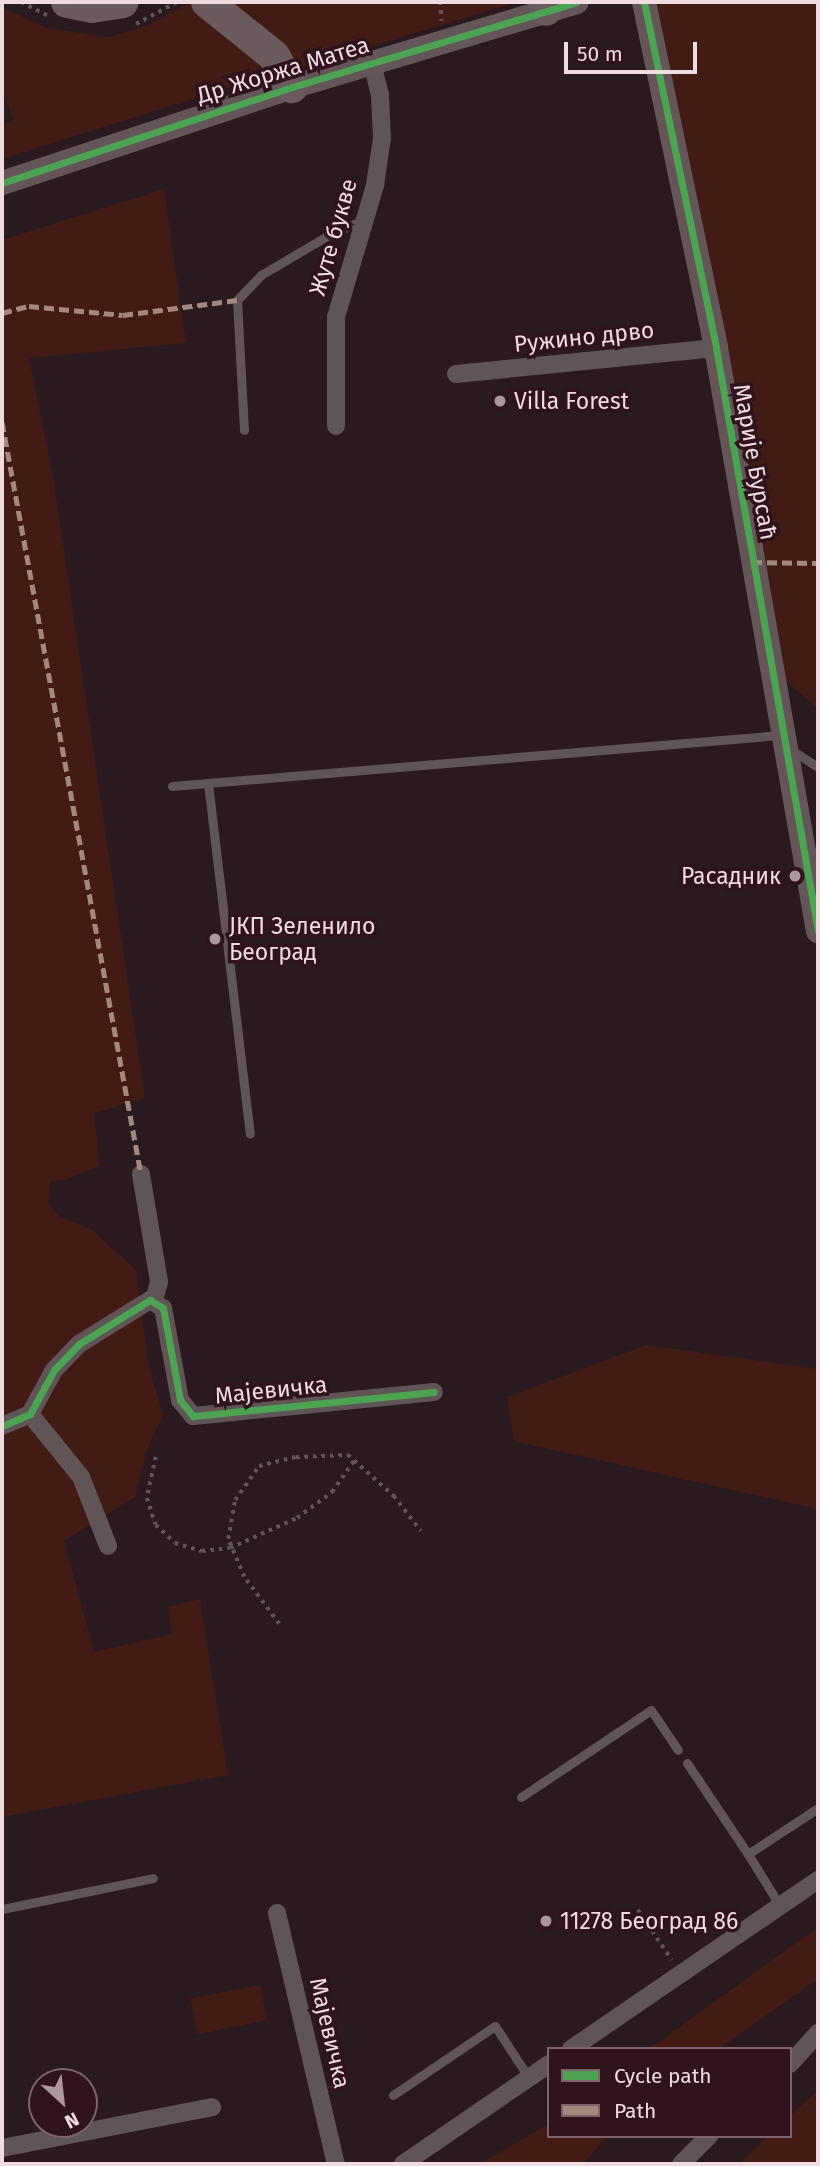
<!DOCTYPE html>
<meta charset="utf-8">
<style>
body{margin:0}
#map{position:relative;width:820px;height:2166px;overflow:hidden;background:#2a191f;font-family:"Fira Sans",sans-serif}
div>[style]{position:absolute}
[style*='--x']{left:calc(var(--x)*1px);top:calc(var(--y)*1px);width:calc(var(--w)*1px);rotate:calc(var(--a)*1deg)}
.green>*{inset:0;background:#421c14;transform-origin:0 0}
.path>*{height:3.5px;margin-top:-1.75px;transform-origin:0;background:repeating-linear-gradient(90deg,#615558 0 3.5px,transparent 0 8.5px)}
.lane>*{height:9px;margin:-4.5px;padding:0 4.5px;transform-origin:4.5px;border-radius:4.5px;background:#605456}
.street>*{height:18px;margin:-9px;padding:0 9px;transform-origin:9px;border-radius:9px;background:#605456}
.secondary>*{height:24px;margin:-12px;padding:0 12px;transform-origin:12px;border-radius:12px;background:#645558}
.highway>*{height:32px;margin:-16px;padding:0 16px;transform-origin:16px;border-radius:16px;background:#6a5a5d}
.quiet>*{height:5px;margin-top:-2.5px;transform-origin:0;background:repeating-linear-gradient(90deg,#a5887d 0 10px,transparent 0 15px)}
.cycleway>*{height:7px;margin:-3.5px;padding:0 3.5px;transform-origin:3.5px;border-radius:3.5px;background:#4ca352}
.dots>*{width:19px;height:19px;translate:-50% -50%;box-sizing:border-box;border:4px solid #30131d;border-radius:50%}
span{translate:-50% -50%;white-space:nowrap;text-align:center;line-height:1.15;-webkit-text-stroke:7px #30131d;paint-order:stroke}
.street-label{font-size:23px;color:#f0dbe1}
.poi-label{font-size:23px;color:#f0dbe1}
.left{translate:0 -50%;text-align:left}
.right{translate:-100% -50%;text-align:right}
.frame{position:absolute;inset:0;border:4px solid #f0dbe1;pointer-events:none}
.legend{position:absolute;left:547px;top:2047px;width:245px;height:91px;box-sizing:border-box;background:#30131d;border:2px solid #7d636b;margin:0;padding:9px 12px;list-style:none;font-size:21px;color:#f0dbe1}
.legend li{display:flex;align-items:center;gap:14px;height:35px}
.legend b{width:35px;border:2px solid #7d636b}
.north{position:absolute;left:28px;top:2068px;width:70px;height:70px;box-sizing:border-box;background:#30131d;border:2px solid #7d636b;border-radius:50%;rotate:153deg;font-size:19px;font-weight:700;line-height:28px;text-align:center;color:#f0dbe1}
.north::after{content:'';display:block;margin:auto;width:24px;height:32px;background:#ab979d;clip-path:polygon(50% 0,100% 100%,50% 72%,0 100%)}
.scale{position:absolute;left:564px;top:42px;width:133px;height:32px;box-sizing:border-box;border:4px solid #f0dbe1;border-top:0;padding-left:9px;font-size:21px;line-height:24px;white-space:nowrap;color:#f0dbe1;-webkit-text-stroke:5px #30131d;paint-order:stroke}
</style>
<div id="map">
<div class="green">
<i style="clip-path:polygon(191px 2px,272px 74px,2px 159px,2px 125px,14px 120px,2px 91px,2px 7px,46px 28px,108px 37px,144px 27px)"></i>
<i style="clip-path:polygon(230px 2px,517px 2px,303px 67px)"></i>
<i style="clip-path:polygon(644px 2px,818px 2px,818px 709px,784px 679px)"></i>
<i style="clip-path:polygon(164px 189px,186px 343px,29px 358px,53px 476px,145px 1098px,94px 1113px,100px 1165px,65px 1180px,51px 1181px,48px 1202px,59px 1217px,91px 1229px,136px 1270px,149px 1367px,163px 1415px,147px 1449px,135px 1497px,64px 1541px,94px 1652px,172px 1634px,168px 1607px,200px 1599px,228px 1775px,2px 1817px,2px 240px)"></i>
<i style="clip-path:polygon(646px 1345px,818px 1369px,818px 1509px,514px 1441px,507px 1397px)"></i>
<i style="clip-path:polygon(818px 1927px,818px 1979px,718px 2049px,649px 2049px)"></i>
<i style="left:260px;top:1985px;width:36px;height:71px;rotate:79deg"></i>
<i style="clip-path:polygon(818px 2090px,818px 2164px,739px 2164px,768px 2136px,790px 2136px,790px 2116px)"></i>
<i style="clip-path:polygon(549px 2124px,549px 2136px,608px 2136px,583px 2164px,479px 2164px)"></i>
</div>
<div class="path">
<i style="--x:21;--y:2;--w:30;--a:27"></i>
<i style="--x:440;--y:2;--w:19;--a:84"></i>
<i style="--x:136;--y:24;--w:47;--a:-28.2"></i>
<i style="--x:156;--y:1457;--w:42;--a:102.4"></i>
<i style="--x:147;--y:1498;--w:28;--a:72"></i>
<i style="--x:156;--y:1525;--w:26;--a:43"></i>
<i style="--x:175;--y:1543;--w:28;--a:17"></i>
<i style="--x:202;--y:1551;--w:28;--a:-6"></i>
<i style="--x:230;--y:1548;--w:73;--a:-24.1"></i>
<i style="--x:297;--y:1518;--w:44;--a:-36.6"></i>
<i style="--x:332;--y:1492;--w:38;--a:-55"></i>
<i style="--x:279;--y:1624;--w:59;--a:-126.7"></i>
<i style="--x:244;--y:1577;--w:41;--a:-112.8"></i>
<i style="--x:228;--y:1539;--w:40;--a:-80"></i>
<i style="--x:235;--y:1500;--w:42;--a:-54.8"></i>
<i style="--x:259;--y:1466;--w:38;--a:-14"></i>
<i style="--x:296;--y:1457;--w:52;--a:-2.2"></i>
<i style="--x:348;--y:1455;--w:62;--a:41.7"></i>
<i style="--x:394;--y:1496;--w:44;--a:52.4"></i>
<i style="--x:638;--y:1910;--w:60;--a:55.8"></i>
</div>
<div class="lane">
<i style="--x:244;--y:430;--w:130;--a:-93.1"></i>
<i style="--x:237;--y:300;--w:35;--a:-46"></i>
<i style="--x:261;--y:275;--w:82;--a:-30.6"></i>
<i style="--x:332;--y:233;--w:35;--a:-22"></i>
<i style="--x:790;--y:749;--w:33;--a:33"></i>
<i style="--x:208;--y:783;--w:353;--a:83.2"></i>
<i style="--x:172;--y:786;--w:610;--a:-4.79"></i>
<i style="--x:687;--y:1763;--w:110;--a:56.2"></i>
<i style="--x:521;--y:1797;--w:156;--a:-33.8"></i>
<i style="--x:651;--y:1710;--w:48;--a:56"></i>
<i style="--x:780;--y:1906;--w:61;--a:-121.6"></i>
<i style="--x:748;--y:1854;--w:84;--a:-33.3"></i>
<i style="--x:2;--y:1909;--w:154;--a:-11.6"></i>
<i style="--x:393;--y:2095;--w:123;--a:-34.1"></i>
<i style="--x:495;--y:2026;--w:62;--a:56.8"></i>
</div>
<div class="street">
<i style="--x:456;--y:374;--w:261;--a:-5.7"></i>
<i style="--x:336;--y:426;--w:109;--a:-90"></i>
<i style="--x:336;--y:317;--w:138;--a:-73.5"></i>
<i style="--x:375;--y:185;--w:48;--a:-81.5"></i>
<i style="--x:382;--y:138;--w:43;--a:-92.7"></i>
<i style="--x:380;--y:95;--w:33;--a:-104"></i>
<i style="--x:141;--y:1174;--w:109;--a:80.5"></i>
<i style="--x:159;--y:1282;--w:19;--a:106"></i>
<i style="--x:30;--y:1414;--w:81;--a:51"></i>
<i style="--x:81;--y:1477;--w:74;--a:68.6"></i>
<i style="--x:2;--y:1426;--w:30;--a:-23"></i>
<i style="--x:30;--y:1414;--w:50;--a:-61.4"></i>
<i style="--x:54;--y:1370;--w:36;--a:-46"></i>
<i style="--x:79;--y:1344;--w:84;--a:-31.8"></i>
<i style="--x:150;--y:1300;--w:15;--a:32"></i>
<i style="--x:163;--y:1308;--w:94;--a:79.5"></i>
<i style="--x:180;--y:1400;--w:21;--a:51"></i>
<i style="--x:193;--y:1416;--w:242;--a:-5.7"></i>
<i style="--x:277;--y:1913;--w:258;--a:76.8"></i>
<i style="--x:571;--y:2049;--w:299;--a:-34.4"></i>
<i style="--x:790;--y:2064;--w:42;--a:-47.9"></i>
<i style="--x:2;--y:2148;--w:214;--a:-11"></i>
<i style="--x:403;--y:2164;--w:177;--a:-34.4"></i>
<i style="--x:681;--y:2164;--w:40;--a:-45"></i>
</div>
<div class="secondary">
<i style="--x:644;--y:2;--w:353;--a:78.2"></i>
<i style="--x:716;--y:348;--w:592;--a:80.08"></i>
<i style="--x:2;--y:183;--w:305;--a:-18.3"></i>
<i style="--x:292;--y:87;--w:297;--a:-16.6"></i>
</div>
<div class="highway">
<i style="--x:67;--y:2;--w:25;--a:11"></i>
<i style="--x:92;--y:7;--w:31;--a:-9"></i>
<i style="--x:207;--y:2;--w:86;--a:38.9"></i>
<i style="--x:274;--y:56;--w:36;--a:60"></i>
<i style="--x:544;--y:2;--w:8;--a:76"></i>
</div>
<div class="quiet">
<i style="--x:2;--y:313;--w:28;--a:-15"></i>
<i style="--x:29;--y:306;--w:94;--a:5.5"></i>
<i style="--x:123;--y:315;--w:115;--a:-7.5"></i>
<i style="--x:2;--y:422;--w:765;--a:79.53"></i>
<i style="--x:752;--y:562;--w:66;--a:0.9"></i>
</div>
<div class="cycleway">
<i style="--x:644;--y:2;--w:353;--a:78.2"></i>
<i style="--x:716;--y:348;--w:592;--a:80.08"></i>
<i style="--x:2;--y:183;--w:305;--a:-18.3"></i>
<i style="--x:292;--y:87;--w:297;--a:-16.6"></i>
<i style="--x:2;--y:1426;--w:30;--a:-23"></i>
<i style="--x:30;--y:1414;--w:50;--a:-61.4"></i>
<i style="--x:54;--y:1370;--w:36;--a:-46"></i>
<i style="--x:79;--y:1344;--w:84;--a:-31.8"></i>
<i style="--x:150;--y:1300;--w:15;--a:32"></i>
<i style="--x:163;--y:1308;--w:94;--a:79.5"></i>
<i style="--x:180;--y:1400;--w:21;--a:51"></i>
<i style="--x:193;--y:1416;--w:242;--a:-5.7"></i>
</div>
<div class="dots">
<i style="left:500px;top:401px;background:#ab979d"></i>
<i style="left:795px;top:876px;background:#ab979d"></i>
<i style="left:215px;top:939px;background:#ab979d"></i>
<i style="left:546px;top:1921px;background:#ab979d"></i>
</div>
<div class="street-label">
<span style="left:283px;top:70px;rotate:-17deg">Др Жоржа Матеа</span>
<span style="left:333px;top:237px;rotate:-74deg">Жуте букве</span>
<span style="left:584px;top:337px;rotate:-6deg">Ружино дрво</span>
<span style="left:755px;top:462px;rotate:80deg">Марије Бурсаћ</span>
<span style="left:271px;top:1390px;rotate:-6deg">Мајевичка</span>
<span style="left:330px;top:2033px;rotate:77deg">Мајевичка</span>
</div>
<div class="poi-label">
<span class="left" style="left:514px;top:401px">Villa Forest</span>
<span class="right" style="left:781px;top:876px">Расадник</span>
<span class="left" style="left:229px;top:939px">ЈКП Зеленило<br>Београд</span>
<span class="left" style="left:560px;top:1921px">11278 Београд 86</span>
</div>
<div class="frame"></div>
<ul class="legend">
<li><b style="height:9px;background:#4ca352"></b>Cycle path</li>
<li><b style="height:9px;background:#a5887d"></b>Path</li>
</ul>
<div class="north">N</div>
<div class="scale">50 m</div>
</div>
